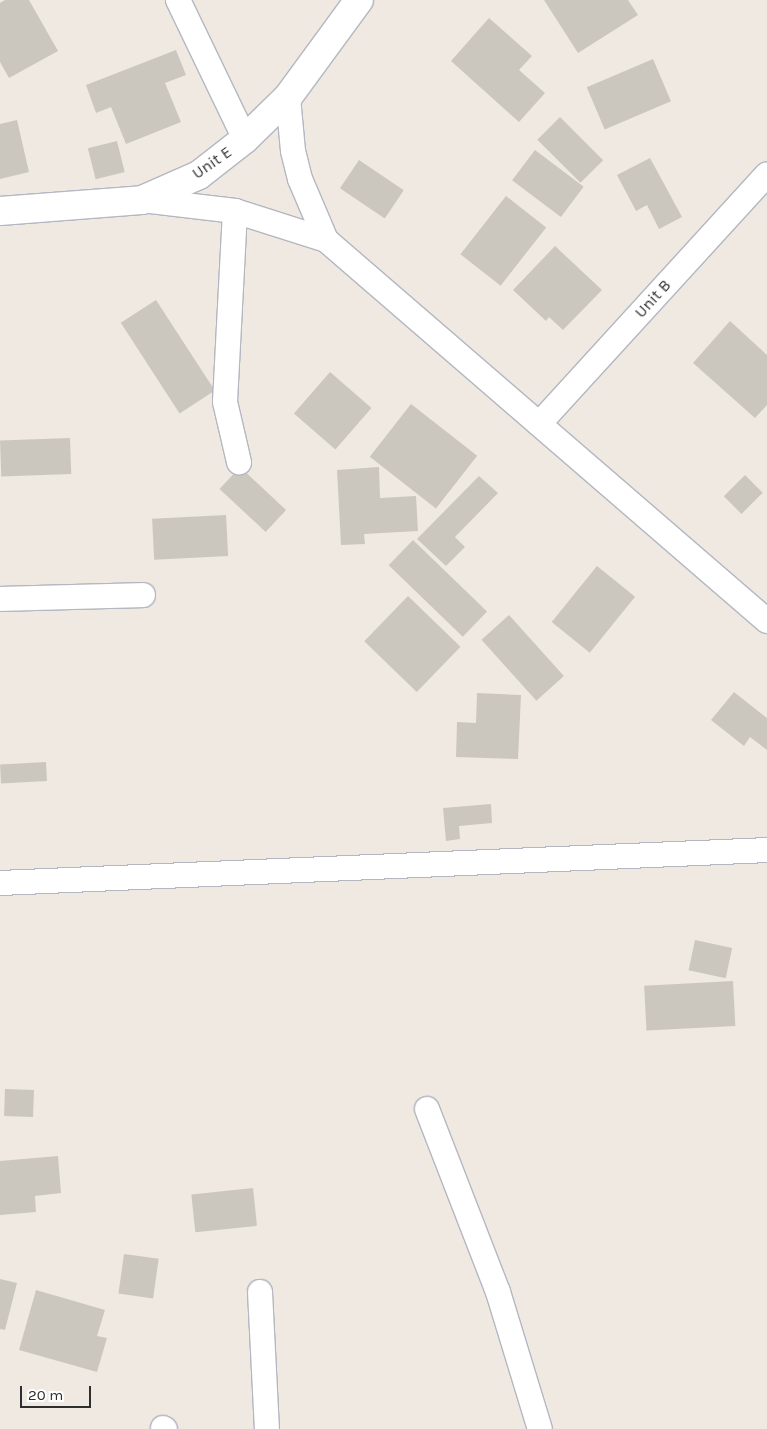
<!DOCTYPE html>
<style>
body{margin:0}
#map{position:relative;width:767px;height:1429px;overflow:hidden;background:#efe9e1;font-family:Karla,sans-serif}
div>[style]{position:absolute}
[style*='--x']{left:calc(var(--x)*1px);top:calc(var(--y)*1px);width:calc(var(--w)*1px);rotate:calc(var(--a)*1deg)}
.building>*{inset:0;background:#cbc7bf;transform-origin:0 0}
.roads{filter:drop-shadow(1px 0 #b4b7c1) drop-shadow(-1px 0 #b4b7c1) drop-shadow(0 1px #b4b7c1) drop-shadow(0 -1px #b4b7c1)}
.minor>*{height:24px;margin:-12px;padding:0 12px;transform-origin:12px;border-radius:12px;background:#fff}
.tertiary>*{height:28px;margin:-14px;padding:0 14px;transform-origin:14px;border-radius:14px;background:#fff}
span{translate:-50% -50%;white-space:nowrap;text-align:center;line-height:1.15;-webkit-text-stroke:4px #fff;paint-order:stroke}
.street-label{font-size:16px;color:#2e2e2e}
.scale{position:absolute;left:20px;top:1386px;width:71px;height:22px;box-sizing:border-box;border:2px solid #2e2e2e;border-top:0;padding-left:6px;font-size:15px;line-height:18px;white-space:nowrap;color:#2e2e2e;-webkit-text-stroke:4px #fff;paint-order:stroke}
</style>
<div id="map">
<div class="building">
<i style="clip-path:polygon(5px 0,29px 0,58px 51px,9px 78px,0 62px,0 3px)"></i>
<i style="clip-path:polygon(544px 0,628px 0,638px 15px,578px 53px)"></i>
<i style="clip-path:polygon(489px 18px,532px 56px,519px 70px,545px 93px,519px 122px,451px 61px)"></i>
<i style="clip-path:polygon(176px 50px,186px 75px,165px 83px,181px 122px,126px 144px,111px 107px,96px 113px,86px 85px)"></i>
<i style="left:653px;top:59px;width:46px;height:72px;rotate:67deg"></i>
<i style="left:560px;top:117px;width:61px;height:32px;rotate:45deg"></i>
<i style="clip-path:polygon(17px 120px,29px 172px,0 179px,0 124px)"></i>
<i style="left:117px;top:141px;width:32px;height:30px;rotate:76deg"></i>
<i style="left:535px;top:150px;width:61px;height:38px;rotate:37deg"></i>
<i style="clip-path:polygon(650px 158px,682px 217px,659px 229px,647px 205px,636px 211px,617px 175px)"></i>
<i style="left:359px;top:160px;width:54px;height:34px;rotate:34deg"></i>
<i style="left:506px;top:196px;width:51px;height:74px;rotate:38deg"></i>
<i style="clip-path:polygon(555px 246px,602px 290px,563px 330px,549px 317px,546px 321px,513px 290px)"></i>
<i style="left:156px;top:300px;width:108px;height:42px;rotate:57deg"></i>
<i style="clip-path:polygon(730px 321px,767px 355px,767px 405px,755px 418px,693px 363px)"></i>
<i style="left:330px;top:372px;width:55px;height:55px;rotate:41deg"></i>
<i style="left:411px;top:404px;width:84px;height:67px;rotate:38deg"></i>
<i style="left:70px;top:438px;width:36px;height:70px;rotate:88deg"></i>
<i style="left:240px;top:467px;width:63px;height:30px;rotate:43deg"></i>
<i style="clip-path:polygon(379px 467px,380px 498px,416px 496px,418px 531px,364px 534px,365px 544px,341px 545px,337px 470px)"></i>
<i style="left:745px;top:475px;width:25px;height:30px;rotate:45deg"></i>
<i style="clip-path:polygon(479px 476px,498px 493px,455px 537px,465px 547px,446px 566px,417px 539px)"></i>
<i style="left:226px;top:515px;width:41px;height:74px;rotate:87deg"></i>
<i style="left:413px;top:540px;width:103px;height:35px;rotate:44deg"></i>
<i style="left:597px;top:566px;width:49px;height:72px;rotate:39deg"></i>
<i style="left:408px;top:596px;width:73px;height:63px;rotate:44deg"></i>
<i style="left:509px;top:615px;width:82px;height:37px;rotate:48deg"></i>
<i style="clip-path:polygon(734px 692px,767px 718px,767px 750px,750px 737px,744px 746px,711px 720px)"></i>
<i style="clip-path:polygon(477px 693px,521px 695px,518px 759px,456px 757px,457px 722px,476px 723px)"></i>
<i style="left:46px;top:762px;width:19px;height:46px;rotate:87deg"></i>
<i style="clip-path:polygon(491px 804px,492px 823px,459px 826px,460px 839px,446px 841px,443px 808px)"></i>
<i style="left:695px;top:940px;width:38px;height:31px;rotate:12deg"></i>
<i style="left:733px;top:981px;width:45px;height:89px;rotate:87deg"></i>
<i style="left:5px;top:1089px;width:29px;height:27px;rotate:2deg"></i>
<i style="clip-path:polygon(58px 1156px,61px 1193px,35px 1196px,36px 1212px,0 1215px,0 1161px)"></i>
<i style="left:253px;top:1188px;width:38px;height:62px;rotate:84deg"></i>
<i style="left:124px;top:1254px;width:35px;height:40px;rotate:8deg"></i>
<i style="clip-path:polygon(0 1279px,17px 1283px,5px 1330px,0 1329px)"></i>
<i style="clip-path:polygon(36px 1290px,105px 1310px,97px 1336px,107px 1338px,97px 1372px,19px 1350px)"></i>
</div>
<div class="roads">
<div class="minor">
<i style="--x:178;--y:0;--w:154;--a:64.3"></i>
<i style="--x:288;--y:97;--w:54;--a:84.7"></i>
<i style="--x:293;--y:151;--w:29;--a:76"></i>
<i style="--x:300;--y:179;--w:66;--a:66.9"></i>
<i style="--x:142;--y:200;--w:94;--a:6.7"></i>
<i style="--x:235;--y:211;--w:96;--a:17.7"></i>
<i style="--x:326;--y:240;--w:583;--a:40.83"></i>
<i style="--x:235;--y:211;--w:191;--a:93"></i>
<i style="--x:225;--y:402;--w:62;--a:76.9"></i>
<i style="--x:539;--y:424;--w:338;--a:-47.6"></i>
<i style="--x:0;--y:599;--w:143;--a:-1.6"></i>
<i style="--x:0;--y:883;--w:768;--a:-2.46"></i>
<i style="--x:427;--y:1109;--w:196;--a:68.8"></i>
<i style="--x:498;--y:1292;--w:143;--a:73"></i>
<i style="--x:260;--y:1292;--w:137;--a:87.1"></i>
<i style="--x:163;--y:1428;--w:2;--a:27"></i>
</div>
<div class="tertiary">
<i style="--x:0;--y:211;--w:142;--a:-4.4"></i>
<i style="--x:142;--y:200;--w:62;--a:-23.7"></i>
<i style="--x:199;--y:175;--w:58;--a:-38"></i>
<i style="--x:245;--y:139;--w:60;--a:-44.3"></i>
<i style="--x:288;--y:97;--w:120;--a:-53.8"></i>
</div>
</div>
<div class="street-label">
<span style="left:212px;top:163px;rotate:-35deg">Unit E</span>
<span style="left:653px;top:299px;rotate:-48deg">Unit B</span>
</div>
<div class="scale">20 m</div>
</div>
